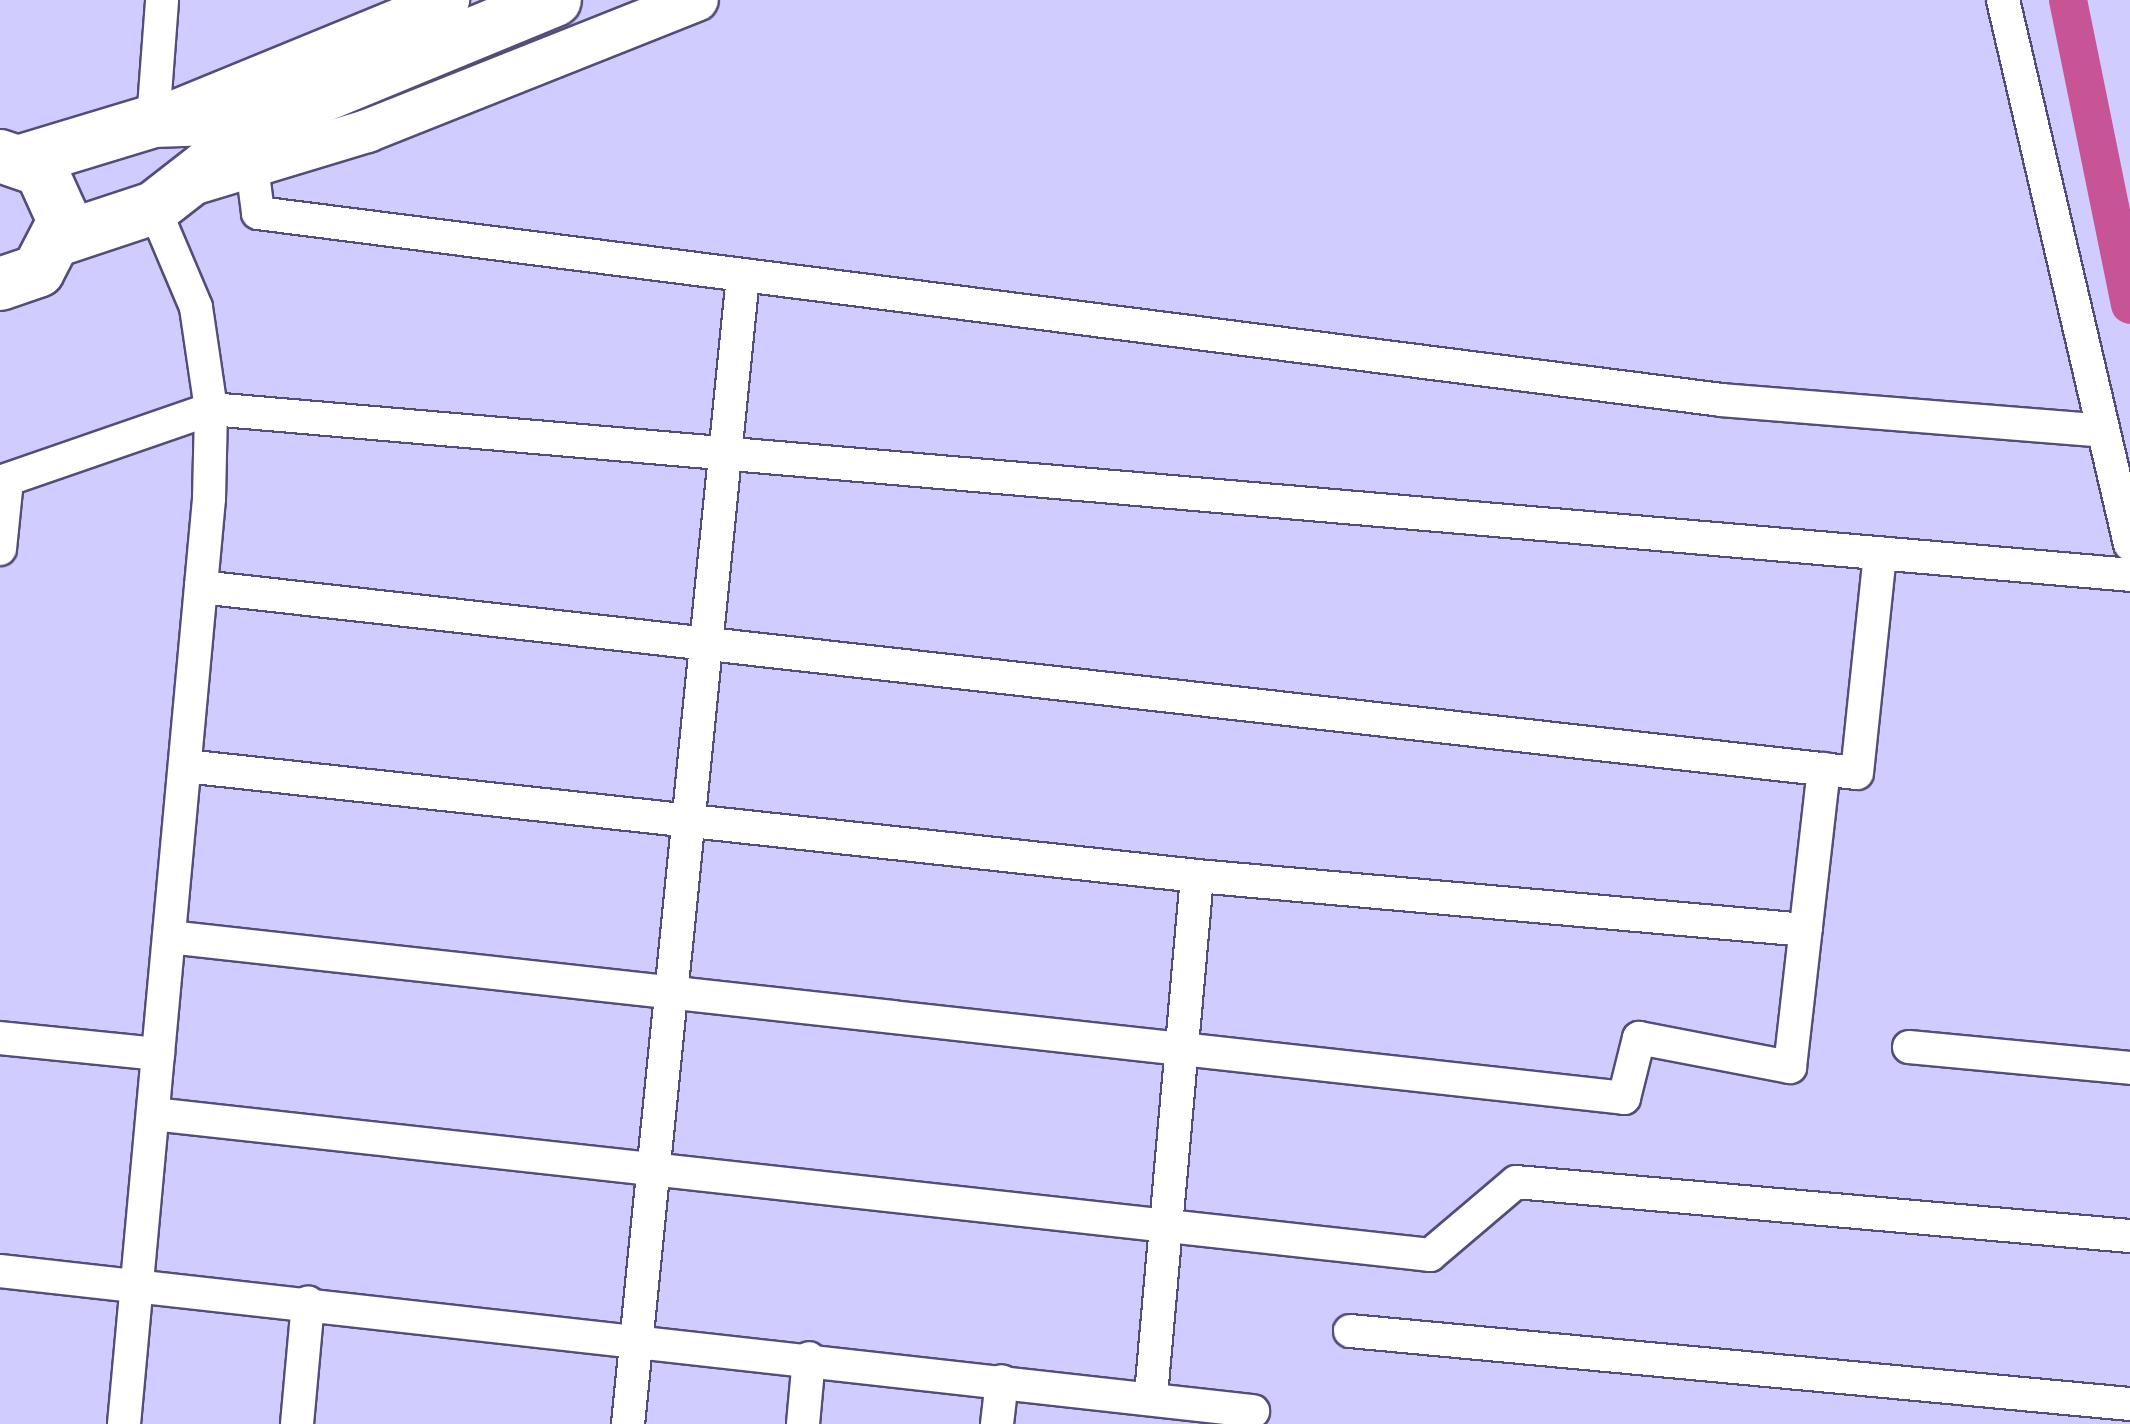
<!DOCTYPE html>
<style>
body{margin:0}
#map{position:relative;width:2130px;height:1424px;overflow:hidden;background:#d0ccfe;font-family:Bitter,serif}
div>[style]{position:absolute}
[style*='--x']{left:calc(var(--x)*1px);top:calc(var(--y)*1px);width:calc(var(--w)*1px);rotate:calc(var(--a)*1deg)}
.canal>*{height:38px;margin:-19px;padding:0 19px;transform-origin:19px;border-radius:19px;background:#c75494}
.roads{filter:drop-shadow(2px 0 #534d79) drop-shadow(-2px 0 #534d79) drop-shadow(0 2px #534d79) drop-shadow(0 -2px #534d79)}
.minor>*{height:32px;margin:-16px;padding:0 16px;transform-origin:16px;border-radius:16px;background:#fff}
.tertiary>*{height:42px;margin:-21px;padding:0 21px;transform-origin:21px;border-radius:21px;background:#fff}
.primary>*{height:52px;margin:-26px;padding:0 26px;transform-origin:26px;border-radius:26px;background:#fff}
span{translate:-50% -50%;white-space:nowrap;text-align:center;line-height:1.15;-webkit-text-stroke:9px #d0ccfe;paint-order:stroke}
</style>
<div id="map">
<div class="canal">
<i style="--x:2068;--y:0;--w:311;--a:78.5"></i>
</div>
<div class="roads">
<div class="minor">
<i style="--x:2003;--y:0;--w:559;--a:76.86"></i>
<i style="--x:153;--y:121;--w:121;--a:-85.7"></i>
<i style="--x:252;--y:166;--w:47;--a:82.7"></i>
<i style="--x:258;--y:213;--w:1475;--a:7.28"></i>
<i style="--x:1721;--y:400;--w:383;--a:4.6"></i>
<i style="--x:0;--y:482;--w:223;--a:-19.1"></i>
<i style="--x:211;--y:409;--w:1926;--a:4.94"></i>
<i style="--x:0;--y:549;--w:69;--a:-84.2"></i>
<i style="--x:201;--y:587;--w:1666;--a:6.41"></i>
<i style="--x:1857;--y:773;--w:219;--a:-84"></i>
<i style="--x:185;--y:766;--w:1018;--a:6.2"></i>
<i style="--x:1197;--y:876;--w:611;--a:5.07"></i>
<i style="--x:169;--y:937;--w:1464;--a:6.31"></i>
<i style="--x:1624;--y:1098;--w:62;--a:-76"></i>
<i style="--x:1639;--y:1038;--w:154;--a:10.9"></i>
<i style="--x:1790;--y:1067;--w:300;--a:-83.5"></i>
<i style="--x:0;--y:1038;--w:159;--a:5.8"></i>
<i style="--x:1909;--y:1047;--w:222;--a:5.4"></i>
<i style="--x:153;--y:1114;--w:1285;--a:6.3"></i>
<i style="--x:1430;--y:1255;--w:113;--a:-40.3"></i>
<i style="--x:1516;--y:1182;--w:616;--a:5.03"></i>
<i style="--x:0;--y:1271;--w:1261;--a:6.38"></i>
<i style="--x:1350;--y:1331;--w:783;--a:5.35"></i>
<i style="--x:1151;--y:1395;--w:521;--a:-84.93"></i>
<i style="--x:124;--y:1424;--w:929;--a:-84.75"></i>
<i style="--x:209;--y:499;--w:90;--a:-88.7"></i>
<i style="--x:211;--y:409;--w:103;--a:-98.4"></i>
<i style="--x:196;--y:307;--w:108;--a:-113"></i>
<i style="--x:297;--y:1424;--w:122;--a:-84.8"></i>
<i style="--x:628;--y:1424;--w:1155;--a:-84.28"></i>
<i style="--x:803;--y:1424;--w:66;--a:-84.8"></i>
<i style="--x:997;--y:1424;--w:43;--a:-83.4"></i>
</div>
<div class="tertiary">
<i style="--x:167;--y:115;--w:304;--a:-22.3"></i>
<i style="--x:195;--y:183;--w:180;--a:-16.8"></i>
<i style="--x:367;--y:131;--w:355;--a:-21.7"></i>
</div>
<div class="primary">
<i style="--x:0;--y:156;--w:43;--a:18.9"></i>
<i style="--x:41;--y:170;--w:56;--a:65.7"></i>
<i style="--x:64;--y:221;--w:56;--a:117.5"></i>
<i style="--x:38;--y:271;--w:40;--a:161.1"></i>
<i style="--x:25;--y:160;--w:134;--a:-16.9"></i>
<i style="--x:153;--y:121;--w:118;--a:-1.9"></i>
<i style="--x:60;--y:239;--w:99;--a:-18.3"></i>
<i style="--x:154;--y:208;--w:148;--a:-37.9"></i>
<i style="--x:271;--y:117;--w:307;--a:-22.4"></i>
</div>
</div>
</div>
